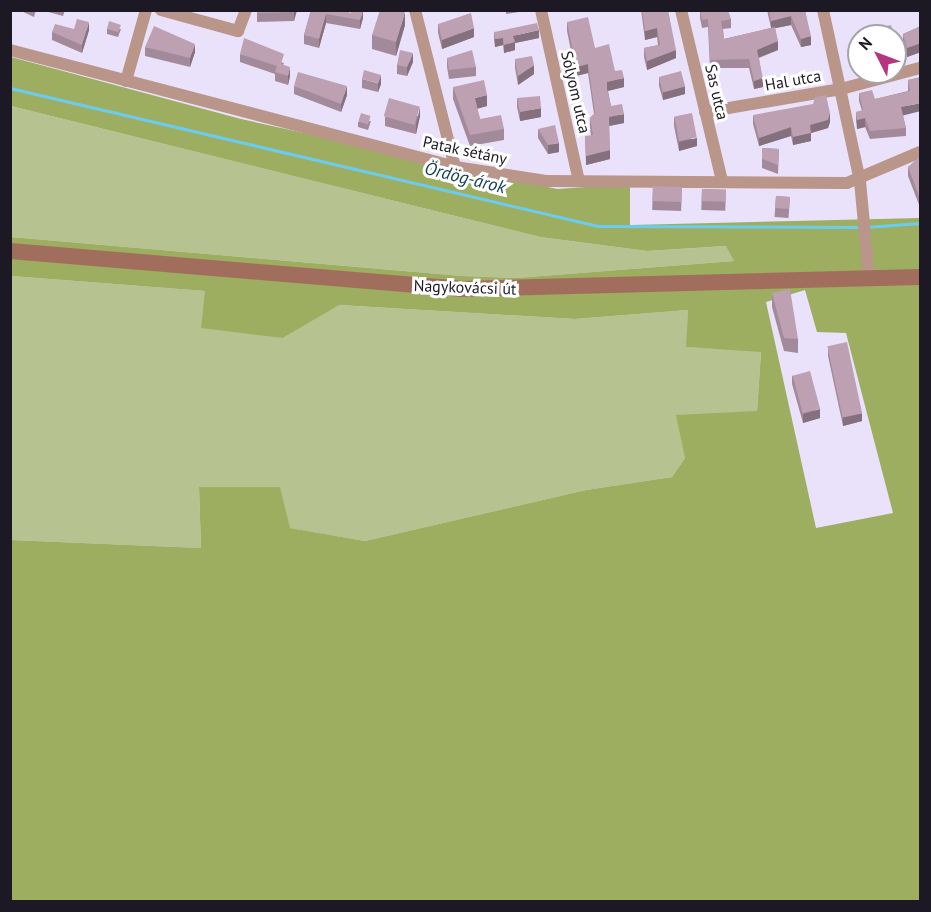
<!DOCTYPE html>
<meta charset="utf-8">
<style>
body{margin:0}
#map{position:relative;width:931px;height:912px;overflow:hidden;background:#eae2fb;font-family:"PT Sans",sans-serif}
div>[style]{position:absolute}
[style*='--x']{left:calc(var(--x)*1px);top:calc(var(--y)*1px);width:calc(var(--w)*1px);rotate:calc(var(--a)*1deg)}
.green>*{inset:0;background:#b7c291}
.forest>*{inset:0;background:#9eae60}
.stream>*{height:3px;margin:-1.5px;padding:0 1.5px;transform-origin:1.5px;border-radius:1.5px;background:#6cccef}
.street>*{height:12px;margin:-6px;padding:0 6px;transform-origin:6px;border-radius:6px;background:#b9958a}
.secondary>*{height:16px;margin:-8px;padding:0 8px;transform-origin:8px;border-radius:8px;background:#a16e5d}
.wall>*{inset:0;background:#a38a9a;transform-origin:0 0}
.shaded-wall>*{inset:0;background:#85707d}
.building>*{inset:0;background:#bea0b3;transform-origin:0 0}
span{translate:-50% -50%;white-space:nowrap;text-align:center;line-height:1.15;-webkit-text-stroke:6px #fff;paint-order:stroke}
.street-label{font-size:16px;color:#1d1924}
.water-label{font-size:18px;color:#103c4b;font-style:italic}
.frame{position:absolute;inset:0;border:12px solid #1d1924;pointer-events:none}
.north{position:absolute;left:847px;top:24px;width:60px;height:60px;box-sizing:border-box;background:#fff;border:2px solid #a5a3a7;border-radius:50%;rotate:312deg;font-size:16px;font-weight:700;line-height:24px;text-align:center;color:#1d1924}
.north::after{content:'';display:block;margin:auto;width:21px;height:27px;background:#b6357f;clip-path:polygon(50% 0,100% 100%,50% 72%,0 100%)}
</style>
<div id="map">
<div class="green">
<i style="clip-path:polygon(11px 106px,540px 237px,647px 251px,727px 246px,734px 261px,516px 278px,462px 276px,11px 237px)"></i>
<i style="clip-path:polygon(11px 276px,206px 291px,283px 338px,338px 305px,575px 319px,688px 310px,687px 347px,761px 351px,757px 411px,685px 458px,672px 477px,586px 490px,365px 541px,289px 528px,199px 487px,201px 548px,11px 540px)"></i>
</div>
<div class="forest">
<i style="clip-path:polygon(evenodd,11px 57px,241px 119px,557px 189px,630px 184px,630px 225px,920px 218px,920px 901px,11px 901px,11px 540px,201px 548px,199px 487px,280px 487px,290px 528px,365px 541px,586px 490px,672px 477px,685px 458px,676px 415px,757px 411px,761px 352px,686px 347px,688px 310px,575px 319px,339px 305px,283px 338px,201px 328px,205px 291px,11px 276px,11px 237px,462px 276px,516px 278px,734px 261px,726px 246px,647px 251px,540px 237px,11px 106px,11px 57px,805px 290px,817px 332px,846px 333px,893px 513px,816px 528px,766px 302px,805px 290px)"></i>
</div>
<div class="stream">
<i style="--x:10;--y:88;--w:604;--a:13.21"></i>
<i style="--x:598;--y:226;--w:262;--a:0.2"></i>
<i style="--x:866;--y:227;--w:54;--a:-4.2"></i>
</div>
<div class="street">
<i style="--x:161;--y:10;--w:80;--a:15.3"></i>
<i style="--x:238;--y:31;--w:22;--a:-69"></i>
<i style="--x:415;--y:10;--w:162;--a:75.7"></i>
<i style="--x:541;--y:10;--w:175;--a:77.5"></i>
<i style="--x:681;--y:10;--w:176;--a:76.5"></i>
<i style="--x:823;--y:10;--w:175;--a:77.8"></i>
<i style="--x:860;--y:181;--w:97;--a:84.7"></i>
<i style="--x:10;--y:50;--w:460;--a:14.7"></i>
<i style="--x:455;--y:167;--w:92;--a:8.7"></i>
<i style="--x:546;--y:181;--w:301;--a:0.4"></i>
<i style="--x:847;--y:183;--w:79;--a:-23"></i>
<i style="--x:126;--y:81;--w:74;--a:-74.3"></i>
<i style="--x:705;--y:112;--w:138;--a:-9.6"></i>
<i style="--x:841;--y:89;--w:82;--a:-14.9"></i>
</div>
<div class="secondary">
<i style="--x:10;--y:251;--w:452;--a:4.8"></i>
<i style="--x:460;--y:289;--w:460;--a:-1.5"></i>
</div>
<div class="wall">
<i style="clip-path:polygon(19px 10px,36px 10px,34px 17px)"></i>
<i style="clip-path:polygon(41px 10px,65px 10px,63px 16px)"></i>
<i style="clip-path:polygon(257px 10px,297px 10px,294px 21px,257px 22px)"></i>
<i style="clip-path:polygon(311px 10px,363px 18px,360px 29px,326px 23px,319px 48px,304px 44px,304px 35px)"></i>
<i style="clip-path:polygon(506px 10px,519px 10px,519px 12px,506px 14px)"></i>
<i style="clip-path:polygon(641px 10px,668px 10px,676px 58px,647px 70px,644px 57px,644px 48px,658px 45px,657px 37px,645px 40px)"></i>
<i style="clip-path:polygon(700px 10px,731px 19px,731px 28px,723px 29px,724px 39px,771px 28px,767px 10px,805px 10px,811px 45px,801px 47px,791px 25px,775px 28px,778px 50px,759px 58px,763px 87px,754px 89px,749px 68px,710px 68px,708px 27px,702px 28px,700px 18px)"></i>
<i style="clip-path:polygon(567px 22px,595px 48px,615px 71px,624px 87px,608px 91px,611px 106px,624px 123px,609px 126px,610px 159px,586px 165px,585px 136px,591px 136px,590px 127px,590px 118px,594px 114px,588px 73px,576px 76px,567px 31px)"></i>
<i style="clip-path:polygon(438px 24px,474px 37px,442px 49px,438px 33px)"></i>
<i style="clip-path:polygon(405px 25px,396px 56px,372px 49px,372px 35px)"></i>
<i style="clip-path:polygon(921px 26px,921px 52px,907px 57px,903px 43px,903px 34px)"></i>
<i style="clip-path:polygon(74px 29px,89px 30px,82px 53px,52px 40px,52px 32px)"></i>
<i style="clip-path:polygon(107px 29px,121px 29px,118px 37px,107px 34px)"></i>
<i style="clip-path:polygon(494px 32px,539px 38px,515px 43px,515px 50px,504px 53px,503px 45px,495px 47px,494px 40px)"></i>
<i style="clip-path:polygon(145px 47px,195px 52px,190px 67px,145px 56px)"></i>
<i style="clip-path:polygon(240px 54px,284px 63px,283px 65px,290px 76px,288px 85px,275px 81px,275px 74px,240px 62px)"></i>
<i style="clip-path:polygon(447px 58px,476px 67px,476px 76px,449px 79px,447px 67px)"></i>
<i style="clip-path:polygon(515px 59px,534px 74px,518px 85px,515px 68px)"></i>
<i style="clip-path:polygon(413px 62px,407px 76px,397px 74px,397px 65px)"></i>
<i style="clip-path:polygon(659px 77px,685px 94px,663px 100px,659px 86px)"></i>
<i style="clip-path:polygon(921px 77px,903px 116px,906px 128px,906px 136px,870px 139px,865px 127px,857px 129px,856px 121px,856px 112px,862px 111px,859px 101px,859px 93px,875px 99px,908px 91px,908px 80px)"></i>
<i style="clip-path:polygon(362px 79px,381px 84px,378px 92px,362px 88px)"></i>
<i style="clip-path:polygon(294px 86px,347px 95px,341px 112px,294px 94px)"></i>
<i style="clip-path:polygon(453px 87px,487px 106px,477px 109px,480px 119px,504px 129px,504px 140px,470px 146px,453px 99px)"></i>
<i style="clip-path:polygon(517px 98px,541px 117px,520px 121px,517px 107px)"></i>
<i style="clip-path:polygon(753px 115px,830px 122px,828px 128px,811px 133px,811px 141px,793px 145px,791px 136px,759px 146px,753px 124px)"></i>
<i style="clip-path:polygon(420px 116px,416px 134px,385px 126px,385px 117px)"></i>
<i style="clip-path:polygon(674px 117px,697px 146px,679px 151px,674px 126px)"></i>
<i style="clip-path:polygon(371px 121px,368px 130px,358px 127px,358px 122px)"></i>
<i style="clip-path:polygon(538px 129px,559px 152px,548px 154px,538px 138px)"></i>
<i style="clip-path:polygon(762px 148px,779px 149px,778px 174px,762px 168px)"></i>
<i style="clip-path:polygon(921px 157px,921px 210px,908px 176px,908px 167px)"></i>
<i style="left:653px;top:186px;width:29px;height:24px;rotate:2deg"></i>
<i style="left:702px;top:189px;width:24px;height:21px;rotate:2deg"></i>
<i style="left:776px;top:196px;width:14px;height:21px;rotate:4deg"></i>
<i style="clip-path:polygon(772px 293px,798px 339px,798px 353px,784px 351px,772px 307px)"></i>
<i style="clip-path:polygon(828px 347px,862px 421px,843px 426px,828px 356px)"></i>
<i style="clip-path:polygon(792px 375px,820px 418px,803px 423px,792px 384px)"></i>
</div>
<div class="shaded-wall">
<i style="clip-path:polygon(295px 10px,297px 10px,294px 21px,294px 12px)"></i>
<i style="clip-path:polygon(363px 10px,363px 18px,360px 29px,360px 20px)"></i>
<i style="clip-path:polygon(405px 12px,405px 25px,396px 56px,396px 42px)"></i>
<i style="clip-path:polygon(326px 14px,326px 23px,319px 48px,319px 39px)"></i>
<i style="clip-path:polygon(791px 16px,791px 25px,771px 29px,771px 21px)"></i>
<i style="clip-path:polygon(89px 22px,89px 30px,82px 53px,82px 45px)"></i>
<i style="clip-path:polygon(474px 28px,474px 37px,442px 49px,442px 40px)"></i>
<i style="clip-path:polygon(657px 28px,657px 37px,645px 40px,645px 31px)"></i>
<i style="clip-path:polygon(539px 30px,539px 38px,515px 43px,515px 50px,504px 53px,504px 45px,513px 36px)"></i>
<i style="clip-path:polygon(811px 36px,811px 45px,801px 47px,801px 39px)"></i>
<i style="clip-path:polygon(503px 38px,503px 45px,495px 47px,495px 39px)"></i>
<i style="clip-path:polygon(778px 41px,778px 50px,757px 58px,757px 50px)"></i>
<i style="clip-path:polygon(859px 43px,859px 48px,855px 49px,855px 44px)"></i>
<i style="clip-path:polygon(921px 43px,921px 52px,907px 57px,907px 48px)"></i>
<i style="clip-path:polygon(195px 44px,195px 52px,190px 67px,190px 58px)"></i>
<i style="clip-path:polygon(676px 50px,676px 58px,647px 70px,647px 61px)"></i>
<i style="clip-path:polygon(413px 53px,413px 62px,407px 76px,407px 67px)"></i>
<i style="clip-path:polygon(588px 64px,588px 73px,576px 76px,576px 67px)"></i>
<i style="clip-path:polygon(534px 65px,534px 74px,518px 85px,518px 76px)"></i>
<i style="clip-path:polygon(290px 67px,290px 76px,288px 85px,288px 76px)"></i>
<i style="clip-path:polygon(381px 75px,381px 84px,378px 92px,378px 83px)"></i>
<i style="clip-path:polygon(624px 78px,624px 87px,607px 91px,607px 82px)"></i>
<i style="clip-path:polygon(763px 78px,763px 87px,754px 89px,754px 81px)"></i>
<i style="clip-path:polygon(347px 86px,347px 95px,341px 112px,341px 104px)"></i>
<i style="clip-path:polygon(685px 86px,685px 94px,663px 100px,663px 91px)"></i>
<i style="clip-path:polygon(487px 95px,487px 106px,475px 109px,475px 98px)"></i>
<i style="clip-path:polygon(921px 103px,921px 111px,901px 116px,901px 107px)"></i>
<i style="clip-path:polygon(420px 107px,420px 116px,416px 134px,416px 125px)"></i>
<i style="clip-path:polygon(541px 108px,541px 117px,520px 121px,520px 112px)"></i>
<i style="clip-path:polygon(830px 113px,830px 122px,828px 128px,811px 133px,811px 141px,793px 145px,793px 137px,810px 125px)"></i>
<i style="clip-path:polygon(624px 114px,624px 123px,609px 126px,609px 117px)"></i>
<i style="clip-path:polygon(865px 118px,865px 127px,857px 129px,857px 120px)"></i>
<i style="clip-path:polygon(791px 127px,791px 136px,759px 146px,759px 138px)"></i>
<i style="clip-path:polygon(697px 138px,697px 146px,679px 151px,679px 142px)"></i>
<i style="clip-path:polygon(559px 143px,559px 152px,548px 154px,548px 145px)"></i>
<i style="clip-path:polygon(610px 150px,610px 159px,586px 165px,586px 156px)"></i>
<i style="clip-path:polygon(820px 409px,820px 418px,803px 423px,803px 414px)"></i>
<i style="clip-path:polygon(862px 413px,862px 421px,843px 426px,843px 417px)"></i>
</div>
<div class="building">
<i style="clip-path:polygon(257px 10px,295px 10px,294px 12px,257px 13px)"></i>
<i style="clip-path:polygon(311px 10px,343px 10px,351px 13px,352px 10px,363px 10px,360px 20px,326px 14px,319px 39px,304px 35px)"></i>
<i style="clip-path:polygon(380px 10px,401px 10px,405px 12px,396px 42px,372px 35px)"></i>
<i style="clip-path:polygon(642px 10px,668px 10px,676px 50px,647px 61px,644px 48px,660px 45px,657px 28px,645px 31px)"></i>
<i style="clip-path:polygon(700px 10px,728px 10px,731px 19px,721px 21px,724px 39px,775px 27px,778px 41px,757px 50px,763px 78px,754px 81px,749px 59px,710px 60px,708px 19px,702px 20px)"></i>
<i style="clip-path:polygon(769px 10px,805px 10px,811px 36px,801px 39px,791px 16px,771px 21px)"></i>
<i style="clip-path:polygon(471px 13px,474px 28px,442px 40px,438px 24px)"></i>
<i style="clip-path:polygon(588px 17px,595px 48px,609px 44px,615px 71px,622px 70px,624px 78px,607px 82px,607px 89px,611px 106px,622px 104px,624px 114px,609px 117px,610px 150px,586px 156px,585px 136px,593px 135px,590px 118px,595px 113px,588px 64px,576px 67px,567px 22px)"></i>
<i style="clip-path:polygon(77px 19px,89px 22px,82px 45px,52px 32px,55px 24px,74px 29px)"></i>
<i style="clip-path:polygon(109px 21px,121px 25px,118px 32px,107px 29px)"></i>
<i style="clip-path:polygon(537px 23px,539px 30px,513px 36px,515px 42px,504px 45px,503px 38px,495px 39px,494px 32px)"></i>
<i style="clip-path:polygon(891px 25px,894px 36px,873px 36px,872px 29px)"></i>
<i style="clip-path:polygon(154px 26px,195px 44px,190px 58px,145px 47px)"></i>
<i style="clip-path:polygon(921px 26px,921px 43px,907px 48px,903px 34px)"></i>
<i style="clip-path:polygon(865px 32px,866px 36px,859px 36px,859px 43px,855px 44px,853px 36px)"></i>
<i style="clip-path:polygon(244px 38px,284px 54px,281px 64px,290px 67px,288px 76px,275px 72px,277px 66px,240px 54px)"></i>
<i style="clip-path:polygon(400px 50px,413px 53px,407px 67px,397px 65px)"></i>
<i style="clip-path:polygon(472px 50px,476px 67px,449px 70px,447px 58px)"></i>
<i style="clip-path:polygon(532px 56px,534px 65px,518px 76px,515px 59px)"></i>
<i style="clip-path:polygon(364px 70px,381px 75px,378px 83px,362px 79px)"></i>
<i style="left:681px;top:71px;width:16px;height:23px;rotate:75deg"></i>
<i style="clip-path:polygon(298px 72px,347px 86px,341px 104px,294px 86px)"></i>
<i style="clip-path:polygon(921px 77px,921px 103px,901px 107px,906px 128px,870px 131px,865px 118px,857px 120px,856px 112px,863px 110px,859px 93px,872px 90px,875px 99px,910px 91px,908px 80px)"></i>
<i style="clip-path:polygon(484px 80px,487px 95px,475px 98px,480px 119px,501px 115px,504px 129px,470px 135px,453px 87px)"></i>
<i style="clip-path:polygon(826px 95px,830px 113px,828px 120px,810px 125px,811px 133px,793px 137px,791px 127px,759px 138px,753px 115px,813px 104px,815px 97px)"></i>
<i style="clip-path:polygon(540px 96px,541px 108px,520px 112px,517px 98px)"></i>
<i style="left:389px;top:98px;width:32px;height:19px;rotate:16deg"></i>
<i style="left:361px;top:113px;width:10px;height:9px;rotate:17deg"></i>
<i style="left:692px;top:113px;width:25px;height:18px;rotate:79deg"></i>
<i style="clip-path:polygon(555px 125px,559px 143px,548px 145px,538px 129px)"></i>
<i style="clip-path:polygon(762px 148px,779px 149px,778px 165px,762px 159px)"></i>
<i style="clip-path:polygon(921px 157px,921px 201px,908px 167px,918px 158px)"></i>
<i style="left:653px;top:186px;width:29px;height:15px;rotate:2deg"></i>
<i style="left:702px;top:189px;width:24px;height:12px;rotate:2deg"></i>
<i style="left:776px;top:196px;width:14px;height:12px;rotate:4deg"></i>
<i style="clip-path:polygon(790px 289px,798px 339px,784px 338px,772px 293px)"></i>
<i style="left:847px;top:342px;width:73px;height:20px;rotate:78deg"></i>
<i style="left:810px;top:371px;width:39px;height:18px;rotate:75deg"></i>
</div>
<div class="street-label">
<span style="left:793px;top:80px;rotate:-10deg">Hal utca</span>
<span style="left:576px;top:92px;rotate:77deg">Sólyom utca</span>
<span style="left:717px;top:92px;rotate:77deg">Sas utca</span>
<span style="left:465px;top:150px;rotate:12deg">Patak sétány</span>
<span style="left:465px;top:287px;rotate:2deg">Nagykovácsi út</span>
</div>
<div class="water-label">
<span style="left:465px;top:178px;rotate:14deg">Ördög-árok</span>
</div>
<div class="frame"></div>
<div class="north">N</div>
</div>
